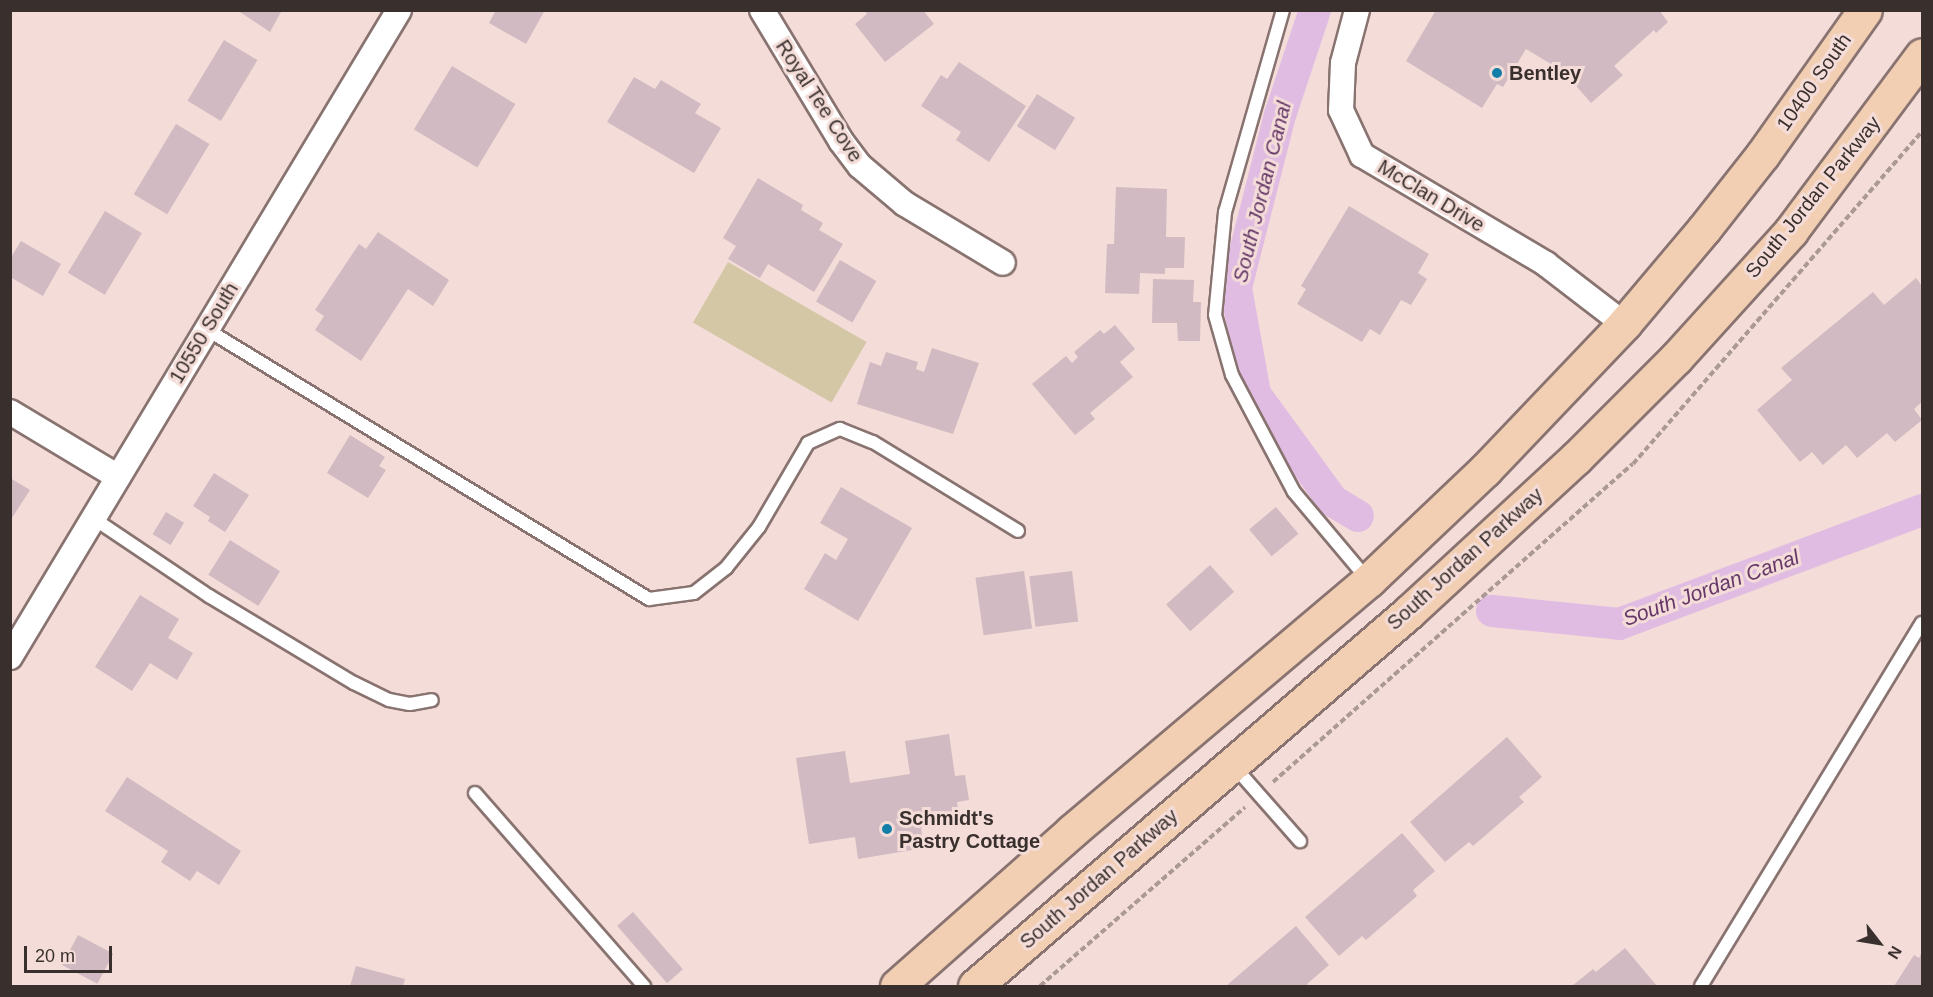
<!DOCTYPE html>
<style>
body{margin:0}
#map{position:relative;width:1933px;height:997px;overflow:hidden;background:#f4dcd8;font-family:Helvetica,sans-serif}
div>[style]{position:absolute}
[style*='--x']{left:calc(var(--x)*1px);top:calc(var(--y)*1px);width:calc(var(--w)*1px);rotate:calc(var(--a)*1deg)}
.green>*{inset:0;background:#d4c7a5;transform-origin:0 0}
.canal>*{height:32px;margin:-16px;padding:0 16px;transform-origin:16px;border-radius:16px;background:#e0bce2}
.building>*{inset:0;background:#d1bac1;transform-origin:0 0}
.path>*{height:4px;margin-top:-2px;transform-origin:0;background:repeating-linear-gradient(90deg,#ab9996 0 6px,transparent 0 9px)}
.roads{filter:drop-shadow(2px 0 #887370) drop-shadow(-2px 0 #887370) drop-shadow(0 2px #887370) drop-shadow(0 -2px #887370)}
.service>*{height:12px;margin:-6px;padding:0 6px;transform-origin:6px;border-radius:6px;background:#fff}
.minor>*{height:24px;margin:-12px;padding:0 12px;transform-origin:12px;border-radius:12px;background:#fff}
.primary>*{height:33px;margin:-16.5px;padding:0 16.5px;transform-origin:16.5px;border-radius:16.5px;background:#f2ceb2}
.dots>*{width:16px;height:16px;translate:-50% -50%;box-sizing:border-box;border:3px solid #f4dcd8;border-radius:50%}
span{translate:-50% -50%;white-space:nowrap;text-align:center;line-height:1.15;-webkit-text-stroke:6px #f4dcd8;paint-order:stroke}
.poi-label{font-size:20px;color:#39302e;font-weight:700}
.left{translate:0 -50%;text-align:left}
.street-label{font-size:20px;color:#39302e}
.water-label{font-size:21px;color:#653868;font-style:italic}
.frame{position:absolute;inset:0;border:12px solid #39302e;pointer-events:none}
.north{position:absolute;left:1849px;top:913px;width:60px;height:60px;-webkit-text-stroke:4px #f4dcd8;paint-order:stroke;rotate:121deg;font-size:16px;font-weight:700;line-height:24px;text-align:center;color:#39302e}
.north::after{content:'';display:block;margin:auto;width:21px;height:27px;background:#39302e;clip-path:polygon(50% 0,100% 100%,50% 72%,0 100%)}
.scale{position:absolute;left:24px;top:946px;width:88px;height:27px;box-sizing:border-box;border:3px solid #39302e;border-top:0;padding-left:8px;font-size:18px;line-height:21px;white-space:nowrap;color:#39302e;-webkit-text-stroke:4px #f4dcd8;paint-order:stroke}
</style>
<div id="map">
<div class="green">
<i style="left:728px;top:262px;width:160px;height:70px;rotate:30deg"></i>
</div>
<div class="canal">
<i style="--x:1315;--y:10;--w:111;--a:108.4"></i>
<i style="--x:1280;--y:115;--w:179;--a:104.3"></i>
<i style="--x:1236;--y:288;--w:108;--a:79.8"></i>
<i style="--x:1255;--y:394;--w:132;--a:53.9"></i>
<i style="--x:1333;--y:501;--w:29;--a:31"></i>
<i style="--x:1492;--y:611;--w:128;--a:5.8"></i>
<i style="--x:1619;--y:624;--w:324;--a:-20.6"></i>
</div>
<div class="building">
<i style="clip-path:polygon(237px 10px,282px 10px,270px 32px)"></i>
<i style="clip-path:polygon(496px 10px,545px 10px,526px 44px,489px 23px)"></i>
<i style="clip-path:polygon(865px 10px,923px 10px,934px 24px,885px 62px,855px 24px,867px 14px)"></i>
<i style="clip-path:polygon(1436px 10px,1659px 10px,1668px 22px,1656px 33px,1654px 30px,1614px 66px,1623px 75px,1591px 103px,1564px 72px,1526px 49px,1503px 87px,1497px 84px,1482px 108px,1406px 61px)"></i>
<i style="left:224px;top:40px;width:39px;height:71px;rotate:31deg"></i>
<i style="clip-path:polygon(959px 62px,1026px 106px,989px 162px,956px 140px,961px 132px,921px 106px,941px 75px,947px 79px)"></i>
<i style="left:452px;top:66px;width:74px;height:74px;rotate:31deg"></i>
<i style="clip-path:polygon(634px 77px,655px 89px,661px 80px,701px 104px,695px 113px,721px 128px,694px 173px,607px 122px)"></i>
<i style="left:1037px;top:94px;width:45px;height:38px;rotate:32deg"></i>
<i style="left:176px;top:124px;width:39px;height:82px;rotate:31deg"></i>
<i style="clip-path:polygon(758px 178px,803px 205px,801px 210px,823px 223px,819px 230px,843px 244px,814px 292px,768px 264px,760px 278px,728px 259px,736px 246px,723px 238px)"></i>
<i style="clip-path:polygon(1116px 187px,1167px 189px,1166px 237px,1185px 237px,1184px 268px,1165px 268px,1165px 274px,1140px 273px,1139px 294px,1105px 293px,1107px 244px,1114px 244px)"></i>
<i style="clip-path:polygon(1349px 206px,1429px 254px,1418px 273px,1427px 279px,1411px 305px,1401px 300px,1380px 335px,1370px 329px,1362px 342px,1297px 304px,1306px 289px,1301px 286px)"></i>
<i style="left:105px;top:211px;width:43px;height:72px;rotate:31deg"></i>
<i style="clip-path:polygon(378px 232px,449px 280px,433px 306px,408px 289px,361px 361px,315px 330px,324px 316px,315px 310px,359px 244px,366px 249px)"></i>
<i style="clip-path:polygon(21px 241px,61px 264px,43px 296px,10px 277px,10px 259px)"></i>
<i style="left:840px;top:260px;width:42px;height:48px;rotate:30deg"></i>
<i style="clip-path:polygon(1916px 278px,1922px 286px,1922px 402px,1914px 409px,1922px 420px,1895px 442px,1887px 433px,1857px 458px,1846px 445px,1823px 465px,1812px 452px,1800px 462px,1757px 410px,1792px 380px,1781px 368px,1873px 292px,1884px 305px)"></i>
<i style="clip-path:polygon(1153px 279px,1194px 280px,1193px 302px,1201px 302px,1200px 341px,1178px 341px,1177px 323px,1152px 323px)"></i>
<i style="clip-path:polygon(1115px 325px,1135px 349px,1120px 362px,1133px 377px,1090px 413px,1095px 419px,1075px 435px,1032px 384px,1066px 356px,1072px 363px,1078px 357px,1074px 352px,1100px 330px,1104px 334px)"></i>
<i style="clip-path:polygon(932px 348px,979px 363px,953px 434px,857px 404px,870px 362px,881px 366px,886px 352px,918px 362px,916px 369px,924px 372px)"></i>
<i style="clip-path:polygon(350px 435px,385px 457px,379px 466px,386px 470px,368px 498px,327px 473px)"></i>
<i style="clip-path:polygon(214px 473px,249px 495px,225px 532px,208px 521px,210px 517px,193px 506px)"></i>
<i style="clip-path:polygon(10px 478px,30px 490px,10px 521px)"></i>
<i style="clip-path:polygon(841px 487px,912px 528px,858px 621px,804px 589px,825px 553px,836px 560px,848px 539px,820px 523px)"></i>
<i style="left:1276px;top:507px;width:35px;height:35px;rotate:50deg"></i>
<i style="left:166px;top:512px;width:21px;height:26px;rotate:31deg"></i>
<i style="left:230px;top:540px;width:59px;height:41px;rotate:32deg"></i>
<i style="left:1210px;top:565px;width:36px;height:59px;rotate:48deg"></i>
<i style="left:1024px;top:571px;width:58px;height:49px;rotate:82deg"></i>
<i style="left:1072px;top:571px;width:51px;height:43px;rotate:83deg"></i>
<i style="clip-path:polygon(140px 595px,179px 619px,168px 638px,193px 653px,177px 680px,150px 663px,132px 691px,95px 667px)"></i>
<i style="clip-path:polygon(949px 734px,955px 776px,965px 775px,969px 800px,957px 802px,960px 822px,921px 828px,924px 848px,858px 859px,855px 837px,809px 844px,796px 758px,845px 751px,850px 783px,910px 774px,905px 741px)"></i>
<i style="clip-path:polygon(1507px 737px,1542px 777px,1519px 797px,1524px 802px,1473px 846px,1469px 842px,1445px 862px,1410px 822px)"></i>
<i style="clip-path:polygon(127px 777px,241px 851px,219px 885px,197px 871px,190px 881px,161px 862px,168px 851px,105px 811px)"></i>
<i style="clip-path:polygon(1402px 833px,1435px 871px,1413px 890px,1417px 896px,1366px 940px,1362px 936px,1339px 956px,1305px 917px)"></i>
<i style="left:633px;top:912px;width:76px;height:21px;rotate:49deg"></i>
<i style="clip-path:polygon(1296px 926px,1329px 965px,1307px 984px,1309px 986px,1226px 986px)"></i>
<i style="left:78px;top:935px;width:40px;height:34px;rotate:28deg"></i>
<i style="clip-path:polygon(1625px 948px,1657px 986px,1572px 986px,1593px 969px,1596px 972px)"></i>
<i style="clip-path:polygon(1922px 952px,1922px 986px,1894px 986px,1914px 955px,1919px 958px)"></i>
<i style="clip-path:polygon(356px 966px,405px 979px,403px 986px,350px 986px)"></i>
</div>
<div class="path">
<i style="--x:1273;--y:782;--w:480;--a:-41.5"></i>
<i style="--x:1633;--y:464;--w:440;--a:-49"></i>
<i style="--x:1040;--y:986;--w:272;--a:-41.1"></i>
</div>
<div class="roads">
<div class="service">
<i style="--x:1283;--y:10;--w:210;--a:106"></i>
<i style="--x:1225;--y:212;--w:103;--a:95.5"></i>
<i style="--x:1215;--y:315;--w:62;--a:74.2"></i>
<i style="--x:1232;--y:375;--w:132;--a:62.1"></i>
<i style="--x:1294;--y:492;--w:115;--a:49.9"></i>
<i style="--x:206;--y:329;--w:519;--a:31.36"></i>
<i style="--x:649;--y:599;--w:45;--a:-7.6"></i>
<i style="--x:694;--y:593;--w:41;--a:-38"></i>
<i style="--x:726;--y:568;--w:53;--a:-51.2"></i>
<i style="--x:759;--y:527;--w:97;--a:-59.7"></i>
<i style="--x:808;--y:443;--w:35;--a:-24"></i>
<i style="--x:840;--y:429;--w:35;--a:22"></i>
<i style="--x:873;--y:442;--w:170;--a:31.5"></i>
<i style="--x:93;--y:518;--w:140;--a:33.9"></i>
<i style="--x:209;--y:596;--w:169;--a:31"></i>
<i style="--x:354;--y:683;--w:39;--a:26"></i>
<i style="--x:389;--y:700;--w:21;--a:11"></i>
<i style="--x:410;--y:704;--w:22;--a:-10"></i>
<i style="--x:1232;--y:764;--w:103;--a:48.6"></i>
<i style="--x:475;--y:793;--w:257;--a:48.8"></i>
<i style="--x:1701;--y:986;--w:425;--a:-58.7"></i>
</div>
<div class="minor">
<i style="--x:762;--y:10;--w:153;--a:58.9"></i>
<i style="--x:841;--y:141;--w:31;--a:53"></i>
<i style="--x:860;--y:166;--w:59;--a:40.2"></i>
<i style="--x:905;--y:204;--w:114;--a:31"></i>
<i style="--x:1357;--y:10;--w:55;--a:104.8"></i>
<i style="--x:1343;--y:63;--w:47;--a:92.4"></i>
<i style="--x:1341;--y:110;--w:50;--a:65"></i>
<i style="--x:1362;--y:155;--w:214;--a:30.6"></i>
<i style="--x:1546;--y:264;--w:98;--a:37.6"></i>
<i style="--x:10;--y:412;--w:126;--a:31"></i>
<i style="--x:10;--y:657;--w:755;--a:-58.98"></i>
</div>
<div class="primary">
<i style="--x:897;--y:986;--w:234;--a:-41.5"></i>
<i style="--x:1072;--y:831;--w:389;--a:-40.2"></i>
<i style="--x:1369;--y:580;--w:160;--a:-43.5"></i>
<i style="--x:1485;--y:470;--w:202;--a:-46.4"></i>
<i style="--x:1624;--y:324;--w:124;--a:-49.9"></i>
<i style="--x:1704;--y:229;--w:95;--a:-51.8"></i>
<i style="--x:1763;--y:154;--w:176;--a:-54.7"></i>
<i style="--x:975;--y:986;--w:573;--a:-40.75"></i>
<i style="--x:1409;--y:612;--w:227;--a:-42.7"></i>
<i style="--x:1576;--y:458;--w:141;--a:-45"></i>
<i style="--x:1676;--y:358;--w:171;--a:-47.8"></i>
<i style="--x:1791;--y:231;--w:219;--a:-53.3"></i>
</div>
</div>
<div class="dots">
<i style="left:1497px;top:73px;background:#137fa8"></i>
<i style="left:887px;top:829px;background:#137fa8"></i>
</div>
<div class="poi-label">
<span class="left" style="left:1509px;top:73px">Bentley</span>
<span class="left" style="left:899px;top:830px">Schmidt's<br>Pastry Cottage</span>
</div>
<div class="street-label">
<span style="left:1814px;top:82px;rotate:-55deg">10400 South</span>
<span style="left:819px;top:101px;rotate:57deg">Royal Tee Cove</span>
<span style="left:1431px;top:196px;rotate:31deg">McClan Drive</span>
<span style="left:1813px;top:197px;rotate:-51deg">South Jordan Parkway</span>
<span style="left:204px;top:333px;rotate:-59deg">10550 South</span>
<span style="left:1465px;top:559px;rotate:-42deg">South Jordan Parkway</span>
<span style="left:1099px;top:879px;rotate:-41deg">South Jordan Parkway</span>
</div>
<div class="water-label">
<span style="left:1262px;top:192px;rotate:-76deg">South Jordan Canal</span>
<span style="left:1711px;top:588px;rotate:-20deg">South Jordan Canal</span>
</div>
<div class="frame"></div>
<div class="north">N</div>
<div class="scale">20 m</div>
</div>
